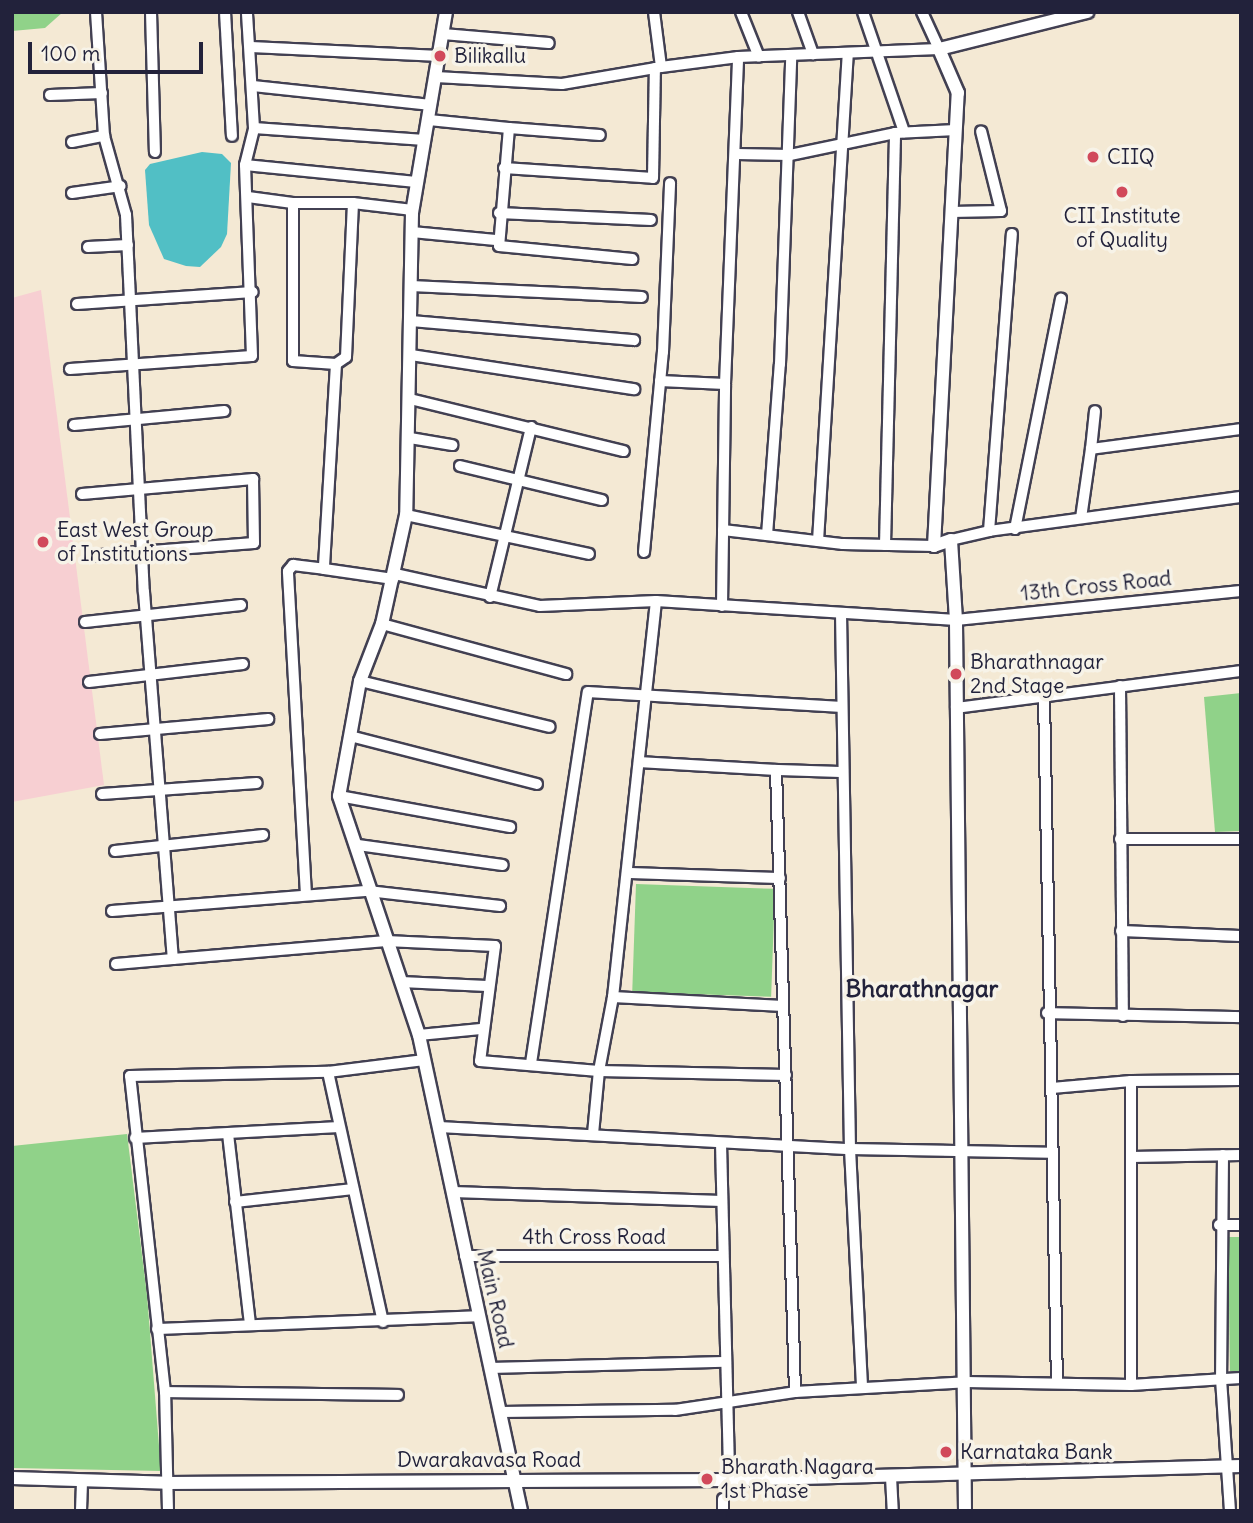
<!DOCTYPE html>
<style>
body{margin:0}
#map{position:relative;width:1253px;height:1523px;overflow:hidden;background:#f4e9d4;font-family:Delius,sans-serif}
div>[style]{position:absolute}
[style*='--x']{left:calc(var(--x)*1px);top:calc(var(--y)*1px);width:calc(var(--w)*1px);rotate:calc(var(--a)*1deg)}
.built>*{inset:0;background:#f7cfd2}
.green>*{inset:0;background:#90d289;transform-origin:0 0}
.water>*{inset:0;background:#51bfc5}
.roads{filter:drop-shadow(2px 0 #424052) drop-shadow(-2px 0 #424052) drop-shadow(0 2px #424052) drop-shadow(0 -2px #424052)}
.minor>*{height:10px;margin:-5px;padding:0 5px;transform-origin:5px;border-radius:5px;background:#fff}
.tertiary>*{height:12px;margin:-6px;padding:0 6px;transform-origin:6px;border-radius:6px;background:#fff}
.dots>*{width:19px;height:19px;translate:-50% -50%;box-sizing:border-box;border:4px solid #f7f3e8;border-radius:50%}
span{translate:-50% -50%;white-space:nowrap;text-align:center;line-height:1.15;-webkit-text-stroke:7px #f7f3e8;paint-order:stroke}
.poi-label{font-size:21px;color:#22223b}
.left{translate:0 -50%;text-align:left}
.street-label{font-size:21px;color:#22223b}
.quarter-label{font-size:24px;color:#22223b;font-weight:700}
.frame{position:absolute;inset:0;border:14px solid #22223b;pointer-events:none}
.scale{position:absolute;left:28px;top:42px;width:175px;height:32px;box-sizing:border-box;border:4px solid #22223b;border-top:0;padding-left:9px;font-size:21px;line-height:24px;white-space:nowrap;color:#22223b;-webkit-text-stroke:5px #f7f3e8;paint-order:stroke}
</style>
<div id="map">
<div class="built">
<i style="clip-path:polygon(41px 290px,104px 785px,12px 802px,12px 298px)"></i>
</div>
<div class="green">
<i style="clip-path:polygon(12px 12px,63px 12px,45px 28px,12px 31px)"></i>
<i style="clip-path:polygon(1241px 693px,1241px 831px,1215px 832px,1204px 697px)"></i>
<i style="left:636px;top:884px;width:139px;height:108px;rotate:2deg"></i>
<i style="clip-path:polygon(127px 1134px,147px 1295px,161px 1471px,12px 1468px,12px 1146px)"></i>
<i style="clip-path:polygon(1228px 1237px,1241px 1237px,1241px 1371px,1230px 1371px)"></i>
</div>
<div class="water">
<i style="clip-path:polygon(202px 152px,222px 154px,231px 163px,227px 234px,221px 247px,200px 267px,186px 266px,164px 259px,149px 225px,145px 170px,150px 164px)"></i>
</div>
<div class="roads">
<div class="minor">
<i style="--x:96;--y:12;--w:124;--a:86.3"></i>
<i style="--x:104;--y:136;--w:82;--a:74.4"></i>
<i style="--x:126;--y:215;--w:377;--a:87.3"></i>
<i style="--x:144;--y:592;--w:368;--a:85.5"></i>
<i style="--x:173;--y:959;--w:214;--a:-4.8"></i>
<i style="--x:386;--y:941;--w:109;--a:2.6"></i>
<i style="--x:495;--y:946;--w:116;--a:97.4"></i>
<i style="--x:480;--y:1061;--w:119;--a:4.8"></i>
<i style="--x:599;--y:1071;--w:187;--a:1.2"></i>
<i style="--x:151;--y:12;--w:140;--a:88.4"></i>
<i style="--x:225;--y:12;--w:124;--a:86.8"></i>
<i style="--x:654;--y:12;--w:55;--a:82.7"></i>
<i style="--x:661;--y:67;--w:78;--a:-7.4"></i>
<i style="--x:741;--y:12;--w:48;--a:68.2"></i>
<i style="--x:798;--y:12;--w:45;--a:70.3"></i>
<i style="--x:863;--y:12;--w:127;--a:71.1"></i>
<i style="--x:443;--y:34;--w:106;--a:4.9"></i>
<i style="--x:251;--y:47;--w:189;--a:2.7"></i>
<i style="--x:436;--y:77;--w:126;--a:3.2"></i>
<i style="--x:562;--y:84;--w:100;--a:-9.7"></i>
<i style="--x:253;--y:86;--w:179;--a:6.1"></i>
<i style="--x:50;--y:95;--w:52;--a:-2.2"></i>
<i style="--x:429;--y:120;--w:80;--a:5.7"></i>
<i style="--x:509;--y:128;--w:118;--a:94.8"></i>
<i style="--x:499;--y:246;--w:134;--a:5.6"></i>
<i style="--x:254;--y:128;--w:171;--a:4"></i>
<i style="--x:509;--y:128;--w:91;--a:4.4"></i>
<i style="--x:72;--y:142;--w:33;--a:-11"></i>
<i style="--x:737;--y:154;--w:53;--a:1.1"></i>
<i style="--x:790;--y:155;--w:107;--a:-11.8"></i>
<i style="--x:895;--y:133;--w:61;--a:-2.8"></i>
<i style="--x:245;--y:165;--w:172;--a:5.7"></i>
<i style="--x:504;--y:168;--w:149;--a:3.8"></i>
<i style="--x:653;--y:178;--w:110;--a:-89"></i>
<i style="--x:72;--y:193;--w:49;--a:-8.1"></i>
<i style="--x:248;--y:197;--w:45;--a:7.6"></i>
<i style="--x:353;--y:203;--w:60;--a:6.7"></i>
<i style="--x:951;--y:212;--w:50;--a:-1.1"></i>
<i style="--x:1001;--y:211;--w:82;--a:-104"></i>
<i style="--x:499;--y:213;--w:152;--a:2.6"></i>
<i style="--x:412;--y:232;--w:84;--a:5.4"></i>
<i style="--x:88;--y:247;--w:40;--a:-2.9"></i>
<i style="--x:411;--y:286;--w:231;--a:2.7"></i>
<i style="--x:77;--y:304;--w:176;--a:-3.9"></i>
<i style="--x:411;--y:321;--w:224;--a:4.9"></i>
<i style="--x:411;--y:355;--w:226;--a:8.7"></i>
<i style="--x:336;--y:364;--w:12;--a:-35"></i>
<i style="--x:346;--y:357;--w:154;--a:-87.4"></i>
<i style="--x:353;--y:203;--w:60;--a:180"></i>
<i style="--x:293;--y:203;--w:158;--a:90"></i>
<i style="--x:293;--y:361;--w:43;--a:4"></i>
<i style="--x:336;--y:364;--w:205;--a:93.4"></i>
<i style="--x:324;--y:569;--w:70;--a:8.2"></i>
<i style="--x:70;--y:369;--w:182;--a:-4.1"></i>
<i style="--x:252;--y:356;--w:191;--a:-92.1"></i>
<i style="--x:245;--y:165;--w:38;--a:-76"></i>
<i style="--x:254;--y:128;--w:116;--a:-93.5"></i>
<i style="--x:660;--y:381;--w:65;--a:2.6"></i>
<i style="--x:410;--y:399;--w:220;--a:13.7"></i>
<i style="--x:74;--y:425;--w:151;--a:-5.3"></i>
<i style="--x:410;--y:438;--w:43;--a:9.5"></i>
<i style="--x:1091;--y:449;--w:38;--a:-84"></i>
<i style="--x:460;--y:466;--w:146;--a:13.5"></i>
<i style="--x:82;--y:494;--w:172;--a:-5"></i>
<i style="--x:253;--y:479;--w:64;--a:89.1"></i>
<i style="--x:254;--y:543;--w:166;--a:175.5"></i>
<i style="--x:406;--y:515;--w:187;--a:12"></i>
<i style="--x:1081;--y:518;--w:70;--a:-81.8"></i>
<i style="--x:1091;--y:449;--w:151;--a:-7.6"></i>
<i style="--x:1015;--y:529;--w:235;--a:-78.7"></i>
<i style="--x:723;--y:530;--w:121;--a:6.7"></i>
<i style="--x:843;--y:544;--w:91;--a:1.3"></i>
<i style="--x:989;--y:531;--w:298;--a:-85.6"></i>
<i style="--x:767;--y:535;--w:171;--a:-85.7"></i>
<i style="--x:780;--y:364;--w:306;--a:-87.9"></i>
<i style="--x:951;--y:540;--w:39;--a:-13"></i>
<i style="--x:989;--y:531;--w:254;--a:-7.7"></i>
<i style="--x:818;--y:541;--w:486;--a:-86.5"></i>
<i style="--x:885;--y:545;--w:412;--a:-88.6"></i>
<i style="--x:644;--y:552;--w:201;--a:-84.6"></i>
<i style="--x:663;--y:352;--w:169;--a:-87.6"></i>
<i style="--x:395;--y:574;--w:148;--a:12.4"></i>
<i style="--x:540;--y:606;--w:116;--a:-2.5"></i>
<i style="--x:656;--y:601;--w:301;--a:3.6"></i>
<i style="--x:956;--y:620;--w:286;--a:-5.8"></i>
<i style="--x:490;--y:597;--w:175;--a:-76.4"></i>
<i style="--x:722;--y:606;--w:222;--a:-89.2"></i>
<i style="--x:725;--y:384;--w:327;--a:-87.7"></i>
<i style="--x:738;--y:57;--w:201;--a:-2.3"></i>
<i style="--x:939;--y:49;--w:41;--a:-114.7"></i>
<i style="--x:841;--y:613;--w:536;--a:89.04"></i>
<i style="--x:850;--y:1149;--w:239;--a:87.1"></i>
<i style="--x:85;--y:622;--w:157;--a:-6.2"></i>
<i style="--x:382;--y:624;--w:191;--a:15.2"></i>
<i style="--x:360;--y:681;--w:195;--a:13.6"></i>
<i style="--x:89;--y:682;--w:155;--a:-6.7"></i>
<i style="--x:1120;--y:686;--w:330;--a:89.5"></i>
<i style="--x:1044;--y:696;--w:687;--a:88.92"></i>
<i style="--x:956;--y:708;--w:287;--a:-7.4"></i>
<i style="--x:100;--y:734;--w:169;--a:-5.1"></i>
<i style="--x:350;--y:736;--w:193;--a:14.4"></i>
<i style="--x:639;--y:762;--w:137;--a:3.3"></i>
<i style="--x:776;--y:770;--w:622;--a:88.25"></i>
<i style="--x:776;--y:770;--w:67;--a:1.7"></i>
<i style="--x:102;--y:794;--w:155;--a:-4.1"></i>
<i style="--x:339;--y:796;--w:174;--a:10.3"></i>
<i style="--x:1120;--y:839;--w:121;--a:0"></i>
<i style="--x:358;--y:845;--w:146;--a:7.9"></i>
<i style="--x:115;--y:851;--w:149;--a:-6.2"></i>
<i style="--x:628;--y:873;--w:152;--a:1.9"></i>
<i style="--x:306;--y:895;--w:324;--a:-93.2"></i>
<i style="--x:288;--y:571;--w:8;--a:-50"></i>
<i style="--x:293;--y:565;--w:31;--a:7"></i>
<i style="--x:112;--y:911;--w:257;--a:-4.5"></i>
<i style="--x:368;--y:891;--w:133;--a:6.5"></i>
<i style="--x:1121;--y:931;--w:120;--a:2.4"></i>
<i style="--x:116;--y:964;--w:57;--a:-5"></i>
<i style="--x:401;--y:982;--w:86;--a:2.7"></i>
<i style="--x:613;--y:997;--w:170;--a:3"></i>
<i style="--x:1047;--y:1013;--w:194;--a:1.2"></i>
<i style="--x:419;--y:1035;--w:62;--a:-5.5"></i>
<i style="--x:531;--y:1063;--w:375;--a:-81.3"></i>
<i style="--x:588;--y:692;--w:254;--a:3.4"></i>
<i style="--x:328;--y:1072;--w:256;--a:77.6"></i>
<i style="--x:1052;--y:1088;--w:79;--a:-5.1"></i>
<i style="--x:1131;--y:1081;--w:110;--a:-0.5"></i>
<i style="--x:439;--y:1127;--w:412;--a:3.1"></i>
<i style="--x:850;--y:1149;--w:200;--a:1.1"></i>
<i style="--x:228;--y:1134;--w:191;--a:83.4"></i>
<i style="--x:593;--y:1134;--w:63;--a:-84.6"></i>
<i style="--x:599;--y:1071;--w:75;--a:-79.3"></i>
<i style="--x:613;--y:997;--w:398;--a:-83.8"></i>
<i style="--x:135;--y:1138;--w:204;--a:-3.1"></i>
<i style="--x:721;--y:1143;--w:337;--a:88.6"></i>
<i style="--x:1223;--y:1155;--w:224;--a:90.5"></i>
<i style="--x:1221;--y:1379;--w:132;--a:86.1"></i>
<i style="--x:1131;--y:1157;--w:110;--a:-1"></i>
<i style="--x:453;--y:1192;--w:269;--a:1.9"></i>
<i style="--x:235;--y:1202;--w:119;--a:-6.3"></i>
<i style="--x:1219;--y:1225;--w:22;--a:0"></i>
<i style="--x:465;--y:1256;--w:258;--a:0"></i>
<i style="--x:157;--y:1329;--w:321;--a:-2.3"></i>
<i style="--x:490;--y:1368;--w:234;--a:-1.5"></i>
<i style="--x:1131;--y:1385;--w:304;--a:-90"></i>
<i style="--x:165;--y:1392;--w:233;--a:0.7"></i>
<i style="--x:501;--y:1412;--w:174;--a:-0.7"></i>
<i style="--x:675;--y:1410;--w:121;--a:-8.5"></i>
<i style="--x:795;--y:1392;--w:171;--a:-3.3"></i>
<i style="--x:966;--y:1382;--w:165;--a:1"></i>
<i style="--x:1131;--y:1385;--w:110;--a:-3.6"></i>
<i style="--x:891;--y:1477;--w:34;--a:87"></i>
<i style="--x:723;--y:1499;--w:12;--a:90"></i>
<i style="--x:81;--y:1511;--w:30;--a:-88"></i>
<i style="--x:168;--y:1511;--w:119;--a:-91.4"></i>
<i style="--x:165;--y:1392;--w:318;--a:-96.3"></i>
<i style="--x:130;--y:1076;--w:198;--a:-1.2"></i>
<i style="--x:328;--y:1072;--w:97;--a:-7.1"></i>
</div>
<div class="tertiary">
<i style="--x:446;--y:12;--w:204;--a:99.6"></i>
<i style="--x:412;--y:213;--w:302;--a:91.1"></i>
<i style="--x:406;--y:515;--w:112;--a:102.4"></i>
<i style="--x:382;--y:624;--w:61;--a:111.1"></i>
<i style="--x:360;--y:681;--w:117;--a:100.3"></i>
<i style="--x:339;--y:796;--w:252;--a:71.5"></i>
<i style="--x:419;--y:1035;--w:487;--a:77.9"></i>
<i style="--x:12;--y:1478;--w:155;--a:1.8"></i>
<i style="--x:167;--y:1483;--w:562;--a:-0.31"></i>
<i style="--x:729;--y:1480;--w:512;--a:-1.57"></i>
<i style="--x:965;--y:1511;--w:891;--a:-90.58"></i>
<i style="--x:956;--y:620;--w:80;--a:-93.6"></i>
<i style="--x:951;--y:540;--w:18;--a:161"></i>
<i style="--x:934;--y:546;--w:454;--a:-87"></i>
<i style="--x:958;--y:93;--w:48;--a:-113.4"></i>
<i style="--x:939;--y:49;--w:153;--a:-14"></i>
</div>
</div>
<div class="dots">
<i style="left:440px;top:56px;background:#d1495b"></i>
<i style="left:1093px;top:157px;background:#d1495b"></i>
<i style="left:1122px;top:192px;background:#d1495b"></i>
<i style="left:43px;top:542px;background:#d1495b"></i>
<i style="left:956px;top:674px;background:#d1495b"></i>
<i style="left:946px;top:1452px;background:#d1495b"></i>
<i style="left:707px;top:1479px;background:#d1495b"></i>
</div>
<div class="poi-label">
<span class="left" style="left:454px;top:56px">Bilikallu</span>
<span class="left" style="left:1107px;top:157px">CIIQ</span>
<span style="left:1122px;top:228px">CII Institute<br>of Quality</span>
<span class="left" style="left:57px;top:542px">East West Group<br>of Institutions</span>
<span class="left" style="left:970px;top:674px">Bharathnagar<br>2nd Stage</span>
<span class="left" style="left:960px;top:1452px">Karnataka Bank</span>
<span class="left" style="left:721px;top:1479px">Bharath Nagara<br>1st Phase</span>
</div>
<div class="street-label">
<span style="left:1096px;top:586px;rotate:-6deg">13th Cross Road</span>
<span style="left:594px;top:1237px">4th Cross Road</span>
<span style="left:495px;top:1299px;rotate:77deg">Main Road</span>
<span style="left:489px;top:1460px">Dwarakavasa Road</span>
</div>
<div class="quarter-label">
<span style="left:922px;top:989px">Bharathnagar</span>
</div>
<div class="frame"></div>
<div class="scale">100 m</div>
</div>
